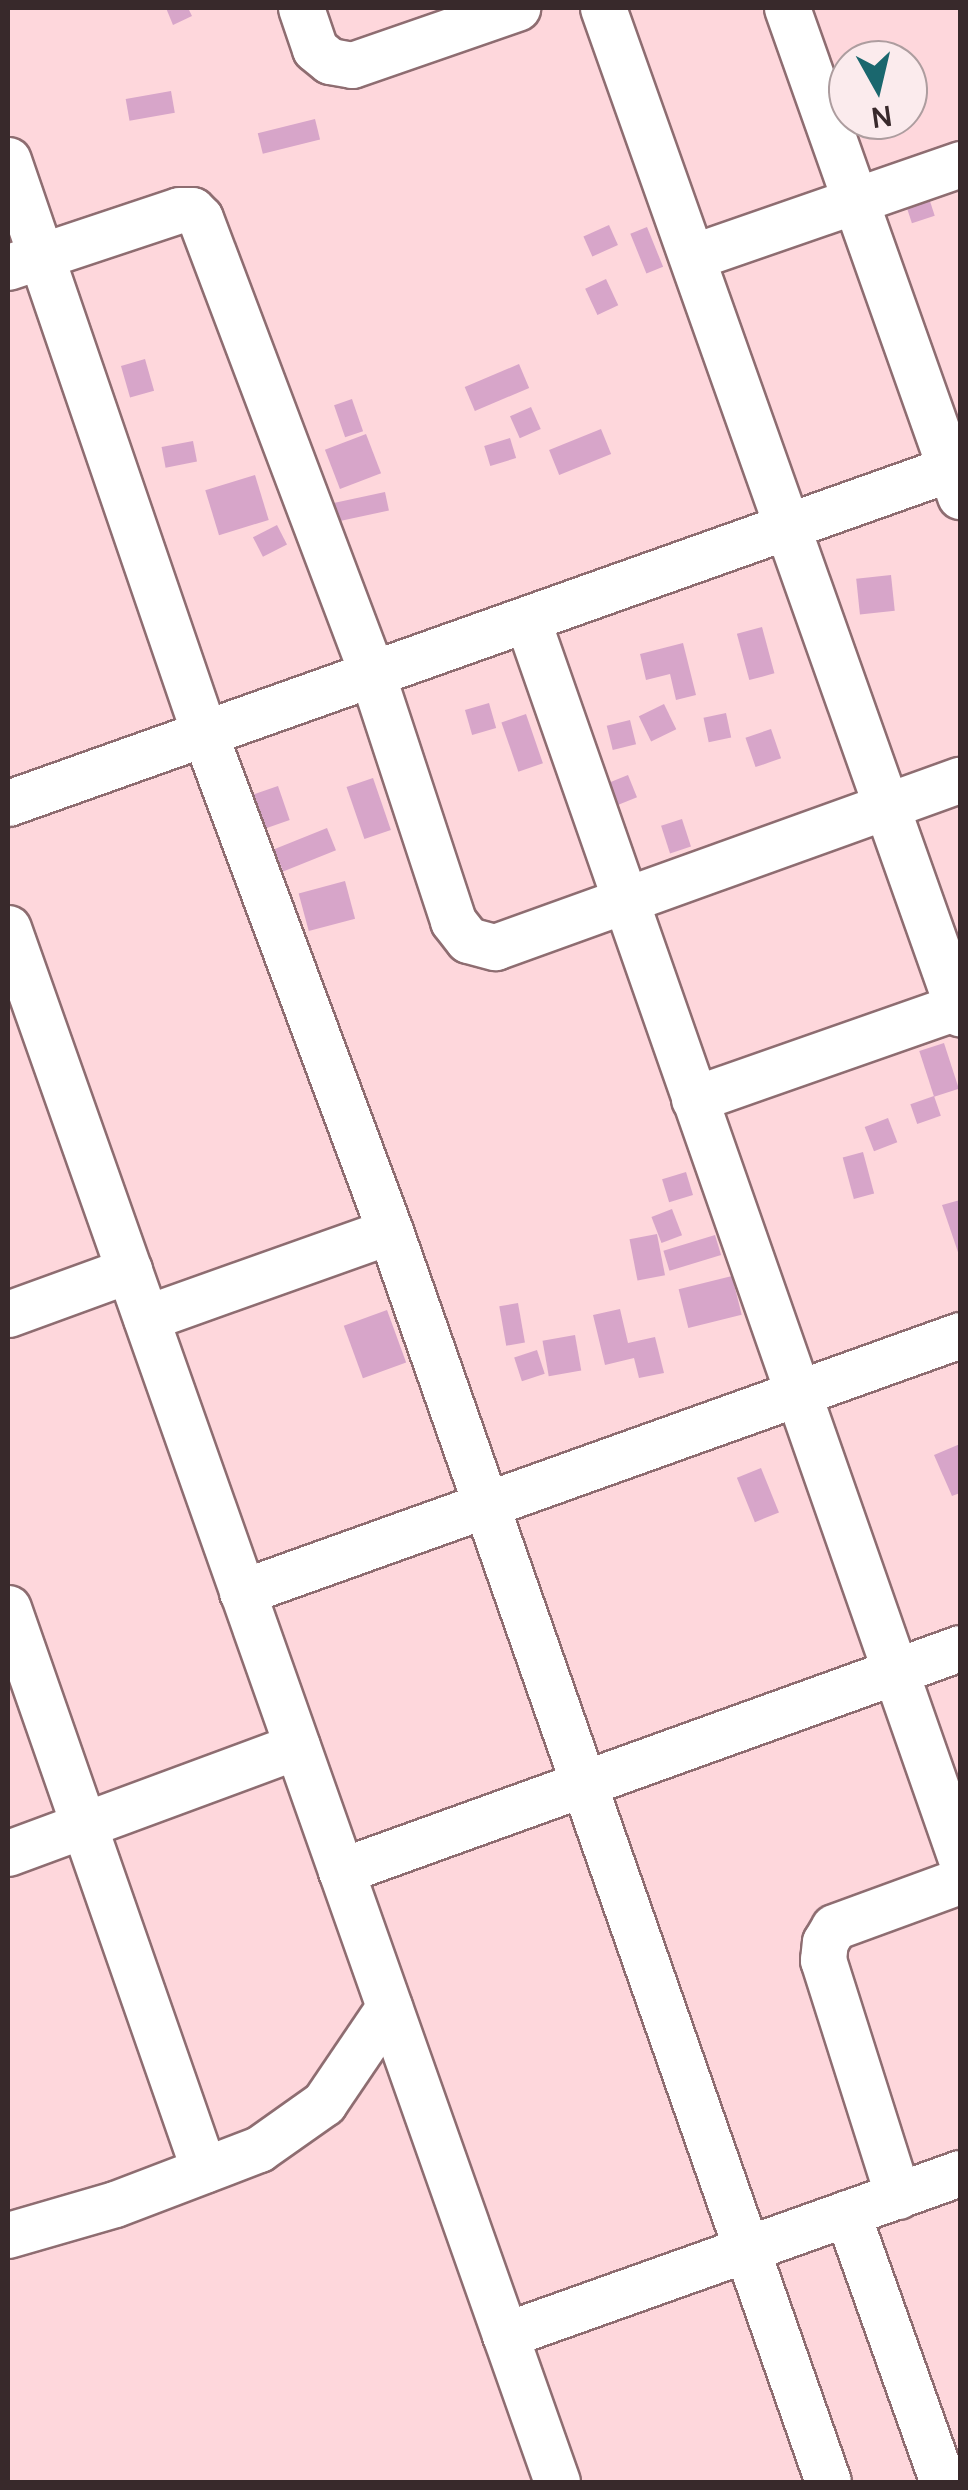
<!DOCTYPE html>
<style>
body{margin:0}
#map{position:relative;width:968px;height:2490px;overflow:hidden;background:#fed7dc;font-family:Manrope,sans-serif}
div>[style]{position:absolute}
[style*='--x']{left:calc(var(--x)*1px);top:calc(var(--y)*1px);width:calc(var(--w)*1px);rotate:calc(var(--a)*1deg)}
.building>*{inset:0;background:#d7a5c9;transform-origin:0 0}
.roads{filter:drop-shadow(2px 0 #8e6d71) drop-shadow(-2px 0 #8e6d71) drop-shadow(0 2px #8e6d71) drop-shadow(0 -2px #8e6d71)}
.minor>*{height:45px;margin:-22.5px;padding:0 22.5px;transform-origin:22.5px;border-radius:22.5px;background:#fff}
span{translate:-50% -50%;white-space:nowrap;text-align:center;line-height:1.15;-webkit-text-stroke:8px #fbebed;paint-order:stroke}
.frame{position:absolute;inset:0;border:10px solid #38292b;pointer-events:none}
.north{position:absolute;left:828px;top:40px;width:100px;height:100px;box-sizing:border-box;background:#fbebed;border:2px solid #ad9d9f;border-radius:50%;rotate:172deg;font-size:28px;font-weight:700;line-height:40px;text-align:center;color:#38292b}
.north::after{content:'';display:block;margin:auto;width:35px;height:45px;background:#1a676e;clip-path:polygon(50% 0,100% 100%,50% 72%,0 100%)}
</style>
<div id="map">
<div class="building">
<i style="clip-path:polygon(166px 8px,188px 8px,192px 16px,173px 25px)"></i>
<i style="left:171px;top:91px;width:22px;height:46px;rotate:80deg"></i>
<i style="left:315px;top:119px;width:21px;height:59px;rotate:76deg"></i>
<i style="left:927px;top:192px;width:25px;height:24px;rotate:72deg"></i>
<i style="left:609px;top:225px;width:22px;height:28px;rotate:66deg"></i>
<i style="left:647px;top:227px;width:43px;height:18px;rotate:68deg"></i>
<i style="left:606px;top:279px;width:29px;height:23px;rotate:65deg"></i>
<i style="left:145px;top:359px;width:33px;height:25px;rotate:74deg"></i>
<i style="left:519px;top:364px;width:26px;height:59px;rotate:67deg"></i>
<i style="left:352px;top:399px;width:34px;height:19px;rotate:71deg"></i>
<i style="left:531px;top:407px;width:24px;height:23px;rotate:66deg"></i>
<i style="left:601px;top:429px;width:27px;height:56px;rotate:68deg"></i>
<i style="left:366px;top:434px;width:42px;height:44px;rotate:69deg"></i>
<i style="left:510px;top:438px;width:21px;height:27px;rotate:73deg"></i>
<i style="left:193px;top:441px;width:21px;height:32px;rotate:79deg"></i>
<i style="left:255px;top:475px;width:47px;height:52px;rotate:73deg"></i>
<i style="left:385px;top:492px;width:19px;height:56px;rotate:78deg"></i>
<i style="left:277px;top:525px;width:22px;height:27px;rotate:63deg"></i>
<i style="left:891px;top:575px;width:36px;height:35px;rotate:84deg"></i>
<i style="left:762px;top:627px;width:48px;height:26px;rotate:75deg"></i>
<i style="clip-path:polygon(683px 643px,696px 695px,676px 700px,670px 674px,646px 680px,640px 654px)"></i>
<i style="left:489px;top:703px;width:26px;height:25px;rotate:74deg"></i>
<i style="left:664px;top:704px;width:28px;height:28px;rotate:64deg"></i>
<i style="left:726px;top:713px;width:25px;height:23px;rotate:78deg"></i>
<i style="left:526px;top:714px;width:52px;height:26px;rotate:71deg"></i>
<i style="left:630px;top:720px;width:25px;height:24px;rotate:76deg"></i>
<i style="left:771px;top:729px;width:31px;height:27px;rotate:71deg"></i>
<i style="left:628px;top:775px;width:24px;height:22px;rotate:68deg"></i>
<i style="left:373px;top:778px;width:55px;height:28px;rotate:71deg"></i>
<i style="left:278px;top:786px;width:36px;height:28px;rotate:71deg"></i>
<i style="left:682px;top:819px;width:29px;height:22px;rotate:72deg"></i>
<i style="left:327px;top:828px;width:24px;height:57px;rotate:68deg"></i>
<i style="left:345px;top:881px;width:39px;height:48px;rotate:75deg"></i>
<i style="left:944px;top:1043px;width:48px;height:26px;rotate:72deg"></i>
<i style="left:934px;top:1096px;width:21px;height:25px;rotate:71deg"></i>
<i style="left:888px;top:1118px;width:26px;height:25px;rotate:69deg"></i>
<i style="left:863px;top:1152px;width:43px;height:21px;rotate:75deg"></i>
<i style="left:686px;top:1172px;width:24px;height:25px;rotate:73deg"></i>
<i style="clip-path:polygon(960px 1200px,960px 1258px,942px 1205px)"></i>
<i style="left:672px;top:1209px;width:28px;height:22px;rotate:69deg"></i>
<i style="left:657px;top:1234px;width:42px;height:28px;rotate:79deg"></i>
<i style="left:715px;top:1235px;width:21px;height:54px;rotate:73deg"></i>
<i style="left:732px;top:1276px;width:40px;height:55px;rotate:76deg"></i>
<i style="left:518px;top:1303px;width:40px;height:19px;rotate:80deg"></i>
<i style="clip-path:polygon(620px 1309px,628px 1343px,655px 1337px,664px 1373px,639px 1378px,634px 1358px,605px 1365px,593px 1315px)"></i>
<i style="left:387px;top:1310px;width:56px;height:46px;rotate:70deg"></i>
<i style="left:575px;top:1335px;width:36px;height:33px;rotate:80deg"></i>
<i style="left:537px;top:1350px;width:25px;height:24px;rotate:72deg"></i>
<i style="clip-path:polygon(960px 1444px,960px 1493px,952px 1496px,934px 1455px)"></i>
<i style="left:761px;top:1468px;width:48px;height:26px;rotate:68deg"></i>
</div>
<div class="roads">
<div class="minor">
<i style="--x:301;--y:8;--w:43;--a:71.1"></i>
<i style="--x:315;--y:49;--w:19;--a:39"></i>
<i style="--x:330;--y:61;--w:22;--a:10"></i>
<i style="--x:352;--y:65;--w:175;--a:-19.1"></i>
<i style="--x:603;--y:8;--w:1067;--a:70.46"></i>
<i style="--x:787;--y:8;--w:518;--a:70.48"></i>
<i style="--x:8;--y:160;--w:608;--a:71.09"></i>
<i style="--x:205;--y:735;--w:529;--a:69.55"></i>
<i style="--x:390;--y:1231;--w:1325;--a:70.7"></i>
<i style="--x:695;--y:256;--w:281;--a:-19.1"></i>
<i style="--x:8;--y:267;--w:180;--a:-18.4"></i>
<i style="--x:179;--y:210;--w:13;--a:0"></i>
<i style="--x:192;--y:210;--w:11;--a:45"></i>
<i style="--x:200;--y:218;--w:487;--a:69.3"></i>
<i style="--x:372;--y:674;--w:260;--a:71.8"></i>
<i style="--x:453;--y:921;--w:24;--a:52"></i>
<i style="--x:468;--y:940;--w:28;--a:15"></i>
<i style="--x:495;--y:947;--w:494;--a:-19.8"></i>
<i style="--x:527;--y:619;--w:1311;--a:70.71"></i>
<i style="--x:8;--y:803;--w:1010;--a:-19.55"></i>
<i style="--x:8;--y:928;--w:1648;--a:70.54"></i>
<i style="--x:694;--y:1099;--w:282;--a:-19.3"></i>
<i style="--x:8;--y:1314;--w:129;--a:-20"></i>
<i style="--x:146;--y:1318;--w:259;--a:-19.6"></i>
<i style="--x:242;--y:1592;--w:763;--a:-19.69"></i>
<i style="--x:8;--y:1608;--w:595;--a:70.77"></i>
<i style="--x:8;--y:1853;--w:308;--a:-20.3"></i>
<i style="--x:341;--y:1871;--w:658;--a:-19.81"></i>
<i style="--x:898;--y:2196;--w:248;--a:-107.6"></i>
<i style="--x:823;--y:1960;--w:18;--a:-84"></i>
<i style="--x:825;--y:1942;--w:17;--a:-59"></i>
<i style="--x:834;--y:1927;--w:134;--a:-20.1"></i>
<i style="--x:847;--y:2213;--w:286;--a:70.4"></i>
<i style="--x:8;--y:2235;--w:111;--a:-16.2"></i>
<i style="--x:115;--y:2204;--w:154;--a:-20.9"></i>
<i style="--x:259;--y:2149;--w:80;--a:-35.3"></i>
<i style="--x:324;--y:2103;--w:116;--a:-55.9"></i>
<i style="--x:505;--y:2335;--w:483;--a:-19.6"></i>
</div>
</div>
<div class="frame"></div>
<div class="north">N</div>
</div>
